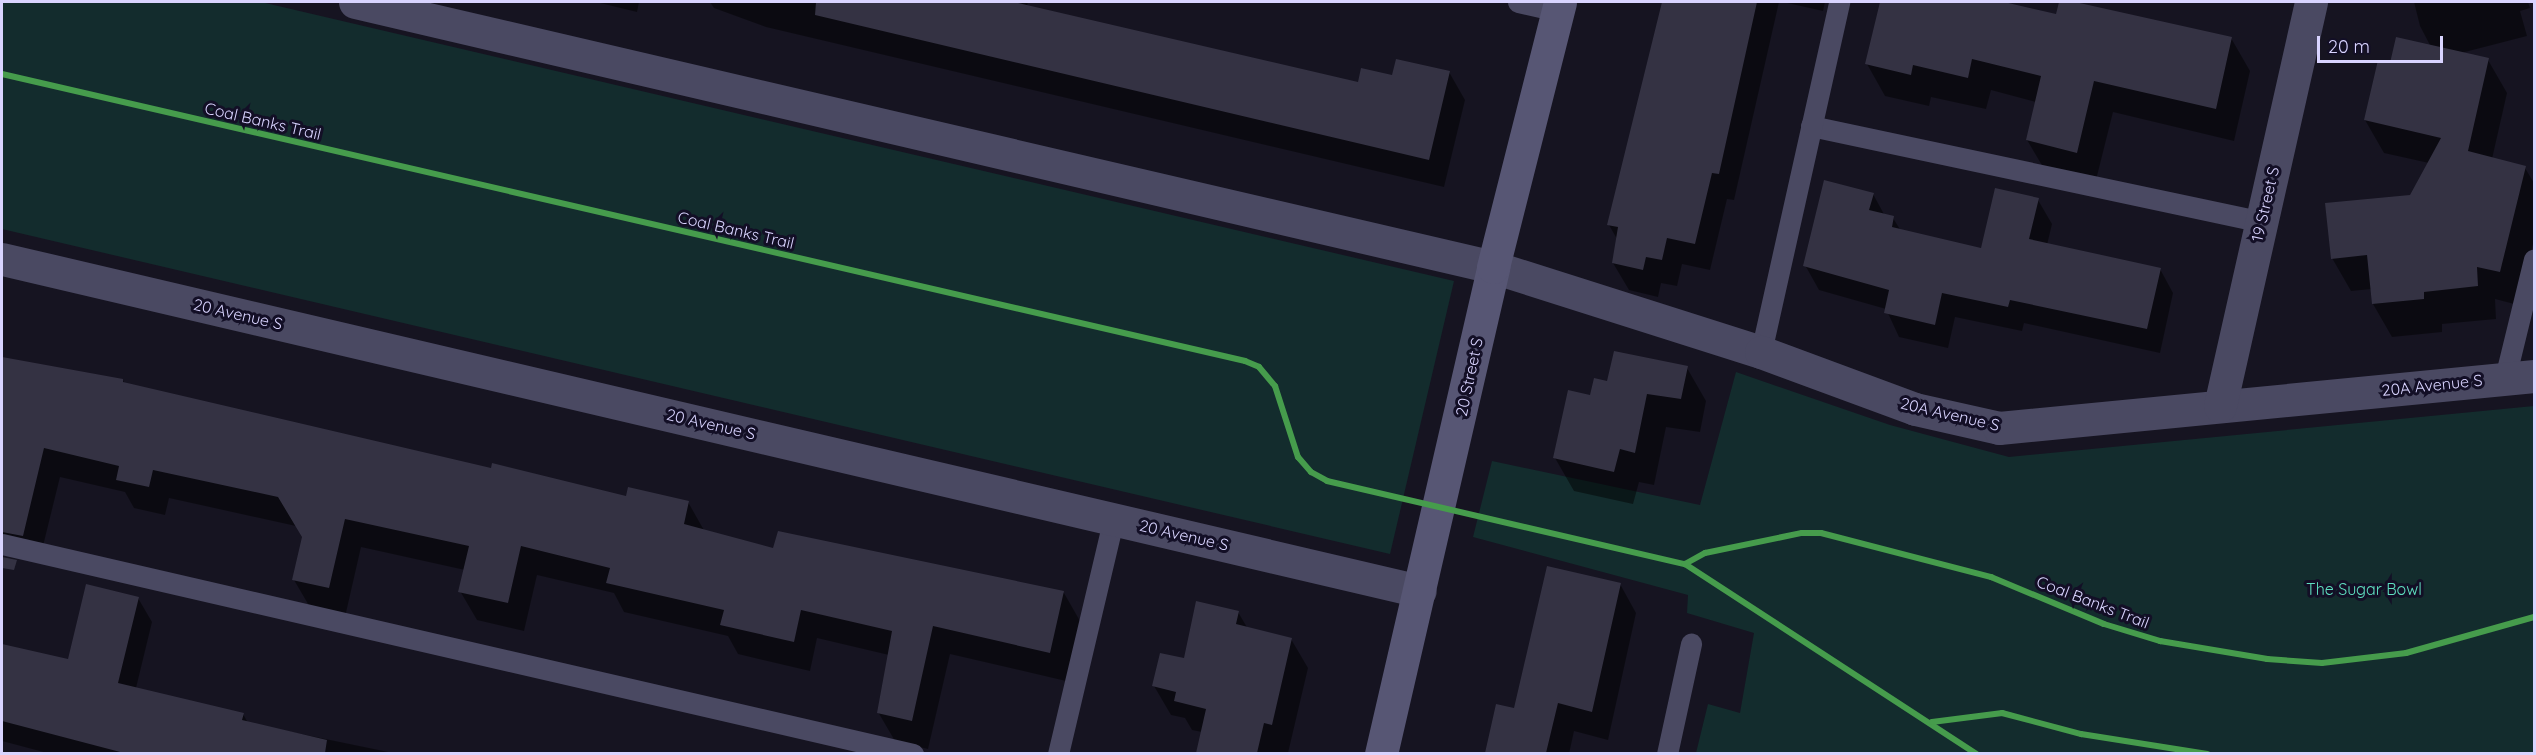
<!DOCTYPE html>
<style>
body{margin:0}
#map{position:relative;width:2536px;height:755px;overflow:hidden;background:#161421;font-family:Quicksand,sans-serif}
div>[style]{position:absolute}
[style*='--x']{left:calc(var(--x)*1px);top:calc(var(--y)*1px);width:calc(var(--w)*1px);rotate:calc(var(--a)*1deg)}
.green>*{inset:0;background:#132c2d}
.shadow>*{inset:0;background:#0007}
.building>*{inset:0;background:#343243}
.lane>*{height:21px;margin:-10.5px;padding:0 10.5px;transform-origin:10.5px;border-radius:10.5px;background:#4a4962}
.street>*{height:33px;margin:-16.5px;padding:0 16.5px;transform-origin:16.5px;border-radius:16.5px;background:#4a4962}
.secondary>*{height:33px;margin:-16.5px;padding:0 16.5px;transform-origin:16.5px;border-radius:16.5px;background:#575674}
.cycleway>*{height:6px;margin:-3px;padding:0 3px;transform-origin:3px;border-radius:3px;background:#469c4c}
span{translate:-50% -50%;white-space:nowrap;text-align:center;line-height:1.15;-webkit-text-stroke:6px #130f26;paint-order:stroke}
.street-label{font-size:16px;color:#d9d4ff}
.park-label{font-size:16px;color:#5fe0c0}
.frame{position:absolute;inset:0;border:3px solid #d9d4ff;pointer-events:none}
.scale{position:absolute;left:2317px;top:36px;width:126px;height:27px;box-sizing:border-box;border:3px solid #d9d4ff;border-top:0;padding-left:8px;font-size:18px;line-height:21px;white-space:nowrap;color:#d9d4ff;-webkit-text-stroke:4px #130f26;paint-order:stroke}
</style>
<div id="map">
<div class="green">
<i style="clip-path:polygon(2px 2px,261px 2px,1454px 281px,1390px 554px,2px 229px)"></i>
<i style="clip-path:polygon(1736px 372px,1890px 425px,2009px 457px,2534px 406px,2534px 753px,1696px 753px,1708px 704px,1740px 713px,1754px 633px,1687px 613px,1688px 595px,1473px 537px,1492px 461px,1700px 505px)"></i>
</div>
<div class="shadow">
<i style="clip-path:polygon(596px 2px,639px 2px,637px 12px)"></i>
<i style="clip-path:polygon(710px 2px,1028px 2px,1027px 6px,1359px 83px,1449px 72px,1465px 100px,1444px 187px,766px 27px,714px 8px)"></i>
<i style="clip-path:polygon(1663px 2px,1779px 2px,1734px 200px,1727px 199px,1710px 270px,1682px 264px,1677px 286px,1661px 283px,1658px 297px,1629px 290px,1613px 263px,1617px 239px,1609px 225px)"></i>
<i style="clip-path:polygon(1783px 2px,1825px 2px,1823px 11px)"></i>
<i style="clip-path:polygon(1881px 2px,1999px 2px,2057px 16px,2061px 2px,2068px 2px,2231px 38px,2250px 71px,2234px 141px,2113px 112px,2095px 184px,2046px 172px,2027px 140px,2036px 102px,1991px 90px,1986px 109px,1931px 97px,1929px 106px,1885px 96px,1867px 64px)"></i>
<i style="clip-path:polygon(2414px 2px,2528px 2px,2530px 8px,2520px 11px,2527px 36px,2461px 53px,2488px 60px,2507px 93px,2492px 159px,2525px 168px,2534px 183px,2534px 240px,2518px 305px,2495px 299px,2496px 319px,2442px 324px,2442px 332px,2392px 337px,2373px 304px,2372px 289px,2351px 291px,2332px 258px,2411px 196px,2429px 163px,2384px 153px,2365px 120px,2391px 65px,2431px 47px,2420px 26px)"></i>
<i style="clip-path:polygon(1873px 194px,1885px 216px,1893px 218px,1901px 231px,1983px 250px,2038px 200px,2052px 224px,2047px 245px,2160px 269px,2173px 293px,2160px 353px,2024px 323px,2022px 331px,1955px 317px,1948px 348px,1899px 337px,1886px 309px,1819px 290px,1805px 265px)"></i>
<i style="clip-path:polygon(2px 359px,123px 380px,125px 385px,492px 470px,627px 497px,688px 502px,705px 532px,774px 550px,1064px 593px,1080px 621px,1066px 681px,950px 654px,928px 749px,895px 741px,878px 712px,889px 655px,817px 638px,810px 671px,738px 654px,728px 636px,624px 612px,614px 593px,537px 575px,524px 631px,477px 620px,460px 591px,465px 570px,361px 547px,345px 617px,311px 609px,294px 580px,304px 538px,296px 526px,169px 498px,165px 515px,134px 508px,125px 492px,60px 477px,43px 546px,2px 536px)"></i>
<i style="clip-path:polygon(1687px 368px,1706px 401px,1700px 432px,1666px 427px,1654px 485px,1639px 482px,1633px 504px,1574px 491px,1555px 458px,1592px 397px,1608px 383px)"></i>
<i style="clip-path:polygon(1620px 584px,1636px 613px,1608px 740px,1574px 731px,1569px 754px,1487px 754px,1497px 706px,1516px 710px)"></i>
<i style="clip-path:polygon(138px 598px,152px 622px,136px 688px,243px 714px,248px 723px,398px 754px,51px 754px,2px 741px,2px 645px,69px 661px)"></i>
<i style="clip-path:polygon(1238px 612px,1248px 629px,1291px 639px,1308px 668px,1288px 753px,1197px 754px,1202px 732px,1192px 730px,1185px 718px,1171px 715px,1154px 686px)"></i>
</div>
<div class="building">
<i style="clip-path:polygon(816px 2px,1014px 2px,1358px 82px,1361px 68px,1392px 75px,1396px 59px,1450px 71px,1429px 160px,815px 15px)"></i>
<i style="clip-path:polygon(1662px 2px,1757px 2px,1719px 174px,1712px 173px,1695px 244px,1667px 238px,1662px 260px,1646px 257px,1643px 270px,1612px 263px,1618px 227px,1607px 225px)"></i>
<i style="clip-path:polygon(1880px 2px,2004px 2px,2056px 14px,2059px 2px,2075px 2px,2232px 37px,2216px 109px,2094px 81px,2077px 153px,2026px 140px,2041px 76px,1972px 59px,1968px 78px,1913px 65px,1911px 75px,1865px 64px)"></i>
<i style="clip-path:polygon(2396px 37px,2489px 58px,2468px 151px,2526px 166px,2500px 272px,2477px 267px,2478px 286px,2424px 292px,2424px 299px,2372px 304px,2367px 255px,2331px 259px,2325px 203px,2410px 195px,2441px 138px,2364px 120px,2378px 60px,2390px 63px)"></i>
<i style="clip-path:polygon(1824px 180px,1874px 193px,1869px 210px,1894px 216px,1892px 227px,1981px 248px,1995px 188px,2039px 198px,2029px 239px,2161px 268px,2147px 329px,2010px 300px,2008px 307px,1942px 293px,1935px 325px,1884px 313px,1889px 290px,1803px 266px)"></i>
<i style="clip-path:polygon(1614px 351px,1688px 366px,1681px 399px,1647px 394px,1635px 453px,1620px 449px,1614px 472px,1553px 458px,1568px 390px,1590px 395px,1594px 378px,1607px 381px)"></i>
<i style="clip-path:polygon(2px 357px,123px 379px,123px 382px,491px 468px,492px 463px,626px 496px,628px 487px,689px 501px,684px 524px,773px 548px,778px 531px,1064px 591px,1050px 653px,933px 626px,912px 721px,877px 713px,892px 631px,801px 610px,794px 642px,720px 625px,724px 610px,606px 583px,610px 568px,521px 546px,508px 603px,458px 592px,469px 546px,345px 519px,329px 588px,292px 580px,302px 537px,278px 497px,153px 470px,149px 487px,116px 480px,119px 466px,44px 448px,23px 536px,2px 532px)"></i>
<i style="clip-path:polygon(2px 557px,17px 560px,14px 570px,2px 568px)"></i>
<i style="clip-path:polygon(1547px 566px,1621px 583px,1592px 712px,1558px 703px,1546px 753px,1485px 753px,1496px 704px,1514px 708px)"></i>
<i style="clip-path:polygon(86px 584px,139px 597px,118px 683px,244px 713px,242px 720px,327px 740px,325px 753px,124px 753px,2px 721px,2px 644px,68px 659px)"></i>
<i style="clip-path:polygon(1196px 601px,1239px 611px,1236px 624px,1292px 638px,1272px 725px,1264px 723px,1257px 753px,1196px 753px,1206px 709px,1174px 701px,1176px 692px,1152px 686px,1160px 653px,1184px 658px)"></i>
</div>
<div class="lane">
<i style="--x:1518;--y:2;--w:41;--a:12.7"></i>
<i style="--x:1811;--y:126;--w:460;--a:12"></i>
<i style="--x:1761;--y:352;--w:359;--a:-77.4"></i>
<i style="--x:2505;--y:378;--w:122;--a:-76.3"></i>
<i style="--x:2;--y:544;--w:935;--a:12.98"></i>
<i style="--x:1058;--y:754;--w:243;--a:-76.7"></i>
<i style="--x:1667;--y:754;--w:113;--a:-77.7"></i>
</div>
<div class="street">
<i style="--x:355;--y:2;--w:1168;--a:13.11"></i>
<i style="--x:1493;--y:267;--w:281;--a:17.6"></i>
<i style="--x:1761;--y:352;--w:164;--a:20.3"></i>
<i style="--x:1915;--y:409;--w:86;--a:12.7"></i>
<i style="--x:1999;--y:428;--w:538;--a:-5.55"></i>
<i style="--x:2;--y:259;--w:1456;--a:13.18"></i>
<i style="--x:2220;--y:406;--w:414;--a:-77.3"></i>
</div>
<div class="secondary">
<i style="--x:1381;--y:754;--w:500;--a:-77"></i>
<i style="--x:1493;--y:267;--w:273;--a:-75.8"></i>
</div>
<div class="cycleway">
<i style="--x:2;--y:74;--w:1276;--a:13"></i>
<i style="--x:1245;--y:361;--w:15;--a:23"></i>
<i style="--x:1259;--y:367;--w:25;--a:50"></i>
<i style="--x:1275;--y:386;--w:75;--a:72.1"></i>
<i style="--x:1298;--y:457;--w:20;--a:49"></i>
<i style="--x:1311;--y:472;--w:18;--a:29"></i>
<i style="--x:1327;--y:481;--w:367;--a:13.1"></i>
<i style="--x:1685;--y:564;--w:348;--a:33.1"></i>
<i style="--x:1685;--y:564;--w:23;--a:-29"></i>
<i style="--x:1705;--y:553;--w:99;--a:-11.7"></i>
<i style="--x:1802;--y:533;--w:19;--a:0"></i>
<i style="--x:1821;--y:533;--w:176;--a:14.5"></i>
<i style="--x:1991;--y:577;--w:122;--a:22.6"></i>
<i style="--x:2104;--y:624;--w:59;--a:16.9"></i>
<i style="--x:2160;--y:641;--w:109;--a:9.5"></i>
<i style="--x:2267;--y:659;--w:55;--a:4.2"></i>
<i style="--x:2322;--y:663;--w:85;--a:-6.8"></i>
<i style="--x:2406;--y:653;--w:133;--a:-15.7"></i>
<i style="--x:1932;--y:722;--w:71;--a:-7.3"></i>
<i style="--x:2002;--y:713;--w:82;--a:14.9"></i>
<i style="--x:2081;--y:734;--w:128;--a:9"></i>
</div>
<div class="street-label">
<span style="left:263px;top:121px;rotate:13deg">Coal Banks Trail</span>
<span style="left:2265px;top:204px;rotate:-77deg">19 Street S</span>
<span style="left:736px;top:230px;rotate:13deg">Coal Banks Trail</span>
<span style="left:238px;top:314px;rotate:13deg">20 Avenue S</span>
<span style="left:1469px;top:377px;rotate:-78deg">20 Street S</span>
<span style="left:2432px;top:385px;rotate:-6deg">20A Avenue S</span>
<span style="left:1950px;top:414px;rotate:13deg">20A Avenue S</span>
<span style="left:711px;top:424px;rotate:13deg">20 Avenue S</span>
<span style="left:1184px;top:535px;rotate:13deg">20 Avenue S</span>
<span style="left:2093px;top:602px;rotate:21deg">Coal Banks Trail</span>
</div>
<div class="park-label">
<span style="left:2364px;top:589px">The Sugar Bowl</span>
</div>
<div class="frame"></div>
<div class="scale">20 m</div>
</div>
